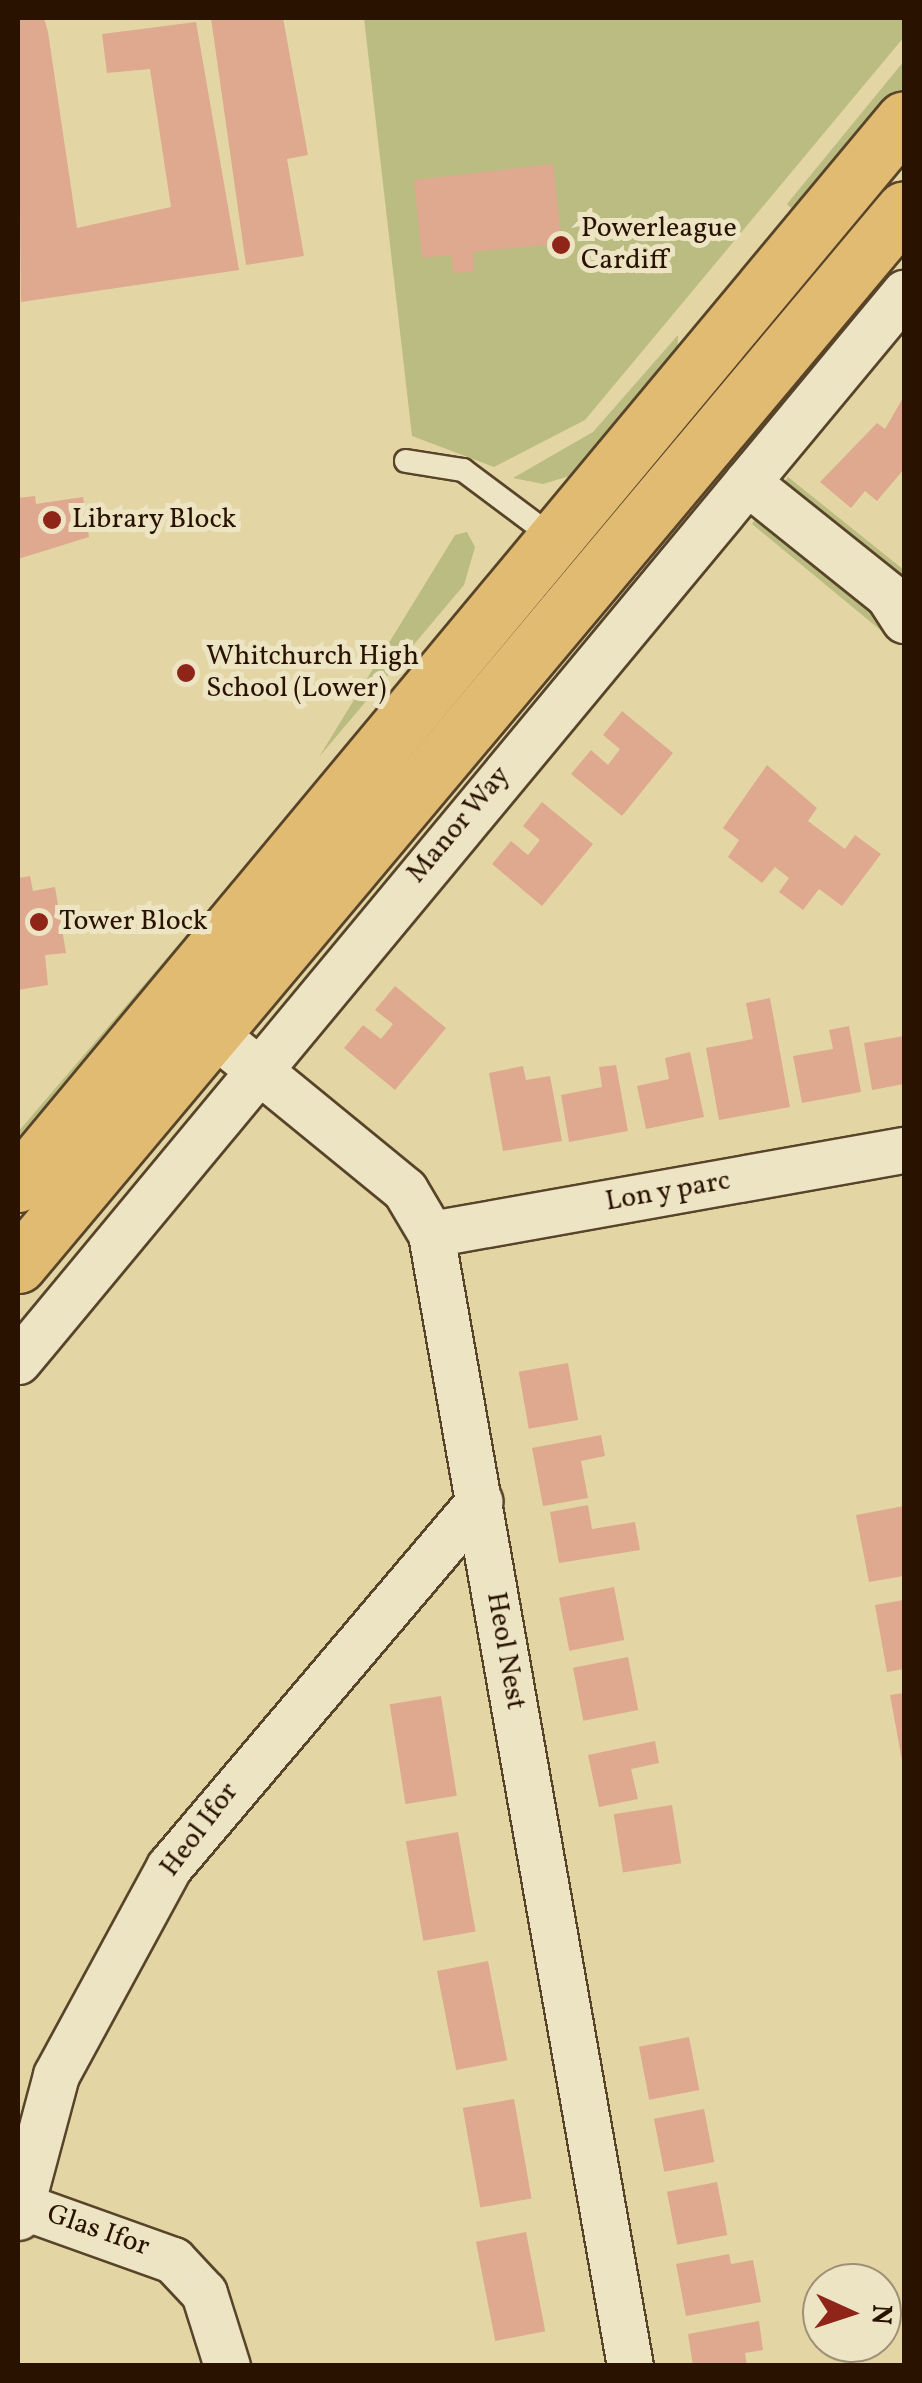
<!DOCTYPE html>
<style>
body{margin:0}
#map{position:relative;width:922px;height:2383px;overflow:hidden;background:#e3d6a4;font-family:Vollkorn,serif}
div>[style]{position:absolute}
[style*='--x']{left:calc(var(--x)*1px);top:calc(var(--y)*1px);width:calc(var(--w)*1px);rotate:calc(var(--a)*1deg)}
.green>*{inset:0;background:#babc81}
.building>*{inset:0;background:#dea98f;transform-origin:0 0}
.roads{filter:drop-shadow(2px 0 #584429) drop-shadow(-2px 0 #584429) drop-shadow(0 2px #584429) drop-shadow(0 -2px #584429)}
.lane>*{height:22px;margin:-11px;padding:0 11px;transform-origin:11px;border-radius:11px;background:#ede4c4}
.street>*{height:45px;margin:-22.5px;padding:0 22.5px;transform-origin:22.5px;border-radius:22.5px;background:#ede4c4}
.highway>*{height:55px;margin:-27.5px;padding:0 27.5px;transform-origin:27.5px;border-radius:27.5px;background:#e2bb72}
.dots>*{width:28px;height:28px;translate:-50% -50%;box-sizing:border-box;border:5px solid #ede4c4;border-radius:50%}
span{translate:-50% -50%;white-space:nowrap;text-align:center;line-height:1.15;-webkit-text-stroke:10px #ede4c4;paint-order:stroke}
.poi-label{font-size:28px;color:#291300}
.left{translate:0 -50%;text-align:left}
.street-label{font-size:28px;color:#291300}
.frame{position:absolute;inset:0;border:20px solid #291300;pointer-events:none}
.north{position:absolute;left:802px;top:2263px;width:100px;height:100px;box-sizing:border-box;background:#ede4c4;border:2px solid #9f9076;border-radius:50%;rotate:93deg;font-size:28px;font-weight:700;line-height:40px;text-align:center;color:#291300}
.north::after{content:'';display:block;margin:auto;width:35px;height:45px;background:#8f2418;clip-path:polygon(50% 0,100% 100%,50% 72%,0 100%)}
</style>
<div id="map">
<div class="green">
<i style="clip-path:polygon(364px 18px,904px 18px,904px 37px,585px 420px,494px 467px,412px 436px)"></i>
<i style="clip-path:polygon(904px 61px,904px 87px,793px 210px,787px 204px)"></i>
<i style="clip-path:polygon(678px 335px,677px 361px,583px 472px,543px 484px,513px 478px,593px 432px)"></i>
<i style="clip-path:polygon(788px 477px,904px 570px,904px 593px,781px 488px)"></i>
<i style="clip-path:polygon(760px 512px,887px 623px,890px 638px,752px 524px)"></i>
<i style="clip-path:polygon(467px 532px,475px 547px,464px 585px,319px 757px,455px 535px)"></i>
<i style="clip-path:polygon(325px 773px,71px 1087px,19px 1136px,18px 1132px)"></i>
</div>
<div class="building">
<i style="clip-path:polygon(18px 18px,44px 18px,48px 32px,77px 228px,171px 207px,150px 69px,107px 73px,102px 34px,196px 22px,239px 270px,21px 302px)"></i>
<i style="clip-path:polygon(211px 18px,283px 18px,308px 155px,287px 159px,304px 256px,246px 265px)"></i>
<i style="clip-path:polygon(553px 164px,562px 243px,473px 252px,474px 272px,453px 273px,451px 255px,422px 258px,414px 180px)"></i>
<i style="clip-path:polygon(904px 396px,904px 469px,877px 501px,865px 491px,851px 508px,820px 482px,877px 423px,885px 429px)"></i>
<i style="clip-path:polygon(35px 496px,36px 504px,83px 497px,89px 537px,18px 559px,18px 498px)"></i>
<i style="clip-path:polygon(622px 711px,673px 753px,622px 816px,571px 774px,591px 750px,608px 765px,620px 749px,603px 735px)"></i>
<i style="clip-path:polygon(767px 765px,817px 808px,808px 821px,845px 849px,855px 835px,881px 854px,842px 906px,819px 889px,803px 910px,779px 892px,789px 878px,775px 867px,762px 883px,728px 857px,739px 840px,723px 828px)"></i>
<i style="clip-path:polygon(542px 802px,593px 844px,542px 906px,492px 864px,511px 841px,528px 855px,540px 840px,523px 826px)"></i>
<i style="clip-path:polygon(30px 876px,33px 891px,55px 887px,66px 953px,45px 955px,48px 985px,18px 990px,18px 878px)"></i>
<i style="clip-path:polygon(395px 986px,446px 1028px,395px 1090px,344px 1048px,363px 1025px,381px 1039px,393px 1024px,375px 1010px)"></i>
<i style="clip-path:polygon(770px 998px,790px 1107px,719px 1120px,706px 1048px,753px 1039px,746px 1003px)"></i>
<i style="clip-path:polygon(849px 1026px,861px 1092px,802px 1103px,793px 1056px,833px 1049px,829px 1030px)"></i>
<i style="clip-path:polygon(904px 1036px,904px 1084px,872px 1090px,864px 1043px)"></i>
<i style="clip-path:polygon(690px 1052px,704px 1117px,646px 1129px,637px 1086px,669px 1079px,665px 1058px)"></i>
<i style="clip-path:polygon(616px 1065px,628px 1131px,569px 1142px,561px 1095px,602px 1087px,599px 1067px)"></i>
<i style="clip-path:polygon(523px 1066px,526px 1080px,550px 1076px,562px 1141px,503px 1151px,489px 1073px)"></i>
<i style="left:568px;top:1363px;width:58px;height:50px;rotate:80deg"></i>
<i style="clip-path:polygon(601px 1435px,605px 1456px,581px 1461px,588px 1498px,543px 1506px,532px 1448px)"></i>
<i style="clip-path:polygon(588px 1505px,592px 1529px,635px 1522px,640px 1550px,559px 1563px,550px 1512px)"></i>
<i style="clip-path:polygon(904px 1506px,904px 1576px,869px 1582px,856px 1515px)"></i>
<i style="left:614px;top:1587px;width:54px;height:56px;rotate:79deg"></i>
<i style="clip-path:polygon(904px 1600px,904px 1669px,887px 1672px,875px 1605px)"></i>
<i style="left:628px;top:1657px;width:54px;height:56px;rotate:79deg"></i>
<i style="clip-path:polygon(904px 1693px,904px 1766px,903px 1766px,890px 1695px)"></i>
<i style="left:441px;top:1696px;width:101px;height:52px;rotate:81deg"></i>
<i style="clip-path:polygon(655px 1741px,659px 1763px,631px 1769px,638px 1799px,599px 1807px,588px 1755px)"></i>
<i style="left:672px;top:1805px;width:59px;height:59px;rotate:81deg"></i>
<i style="left:458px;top:1832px;width:101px;height:53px;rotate:80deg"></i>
<i style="left:488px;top:1961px;width:101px;height:52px;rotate:79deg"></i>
<i style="left:689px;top:2037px;width:54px;height:51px;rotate:79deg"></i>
<i style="left:514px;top:2099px;width:101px;height:52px;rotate:80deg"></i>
<i style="left:704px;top:2109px;width:54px;height:51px;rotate:79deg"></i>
<i style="left:717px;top:2182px;width:54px;height:51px;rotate:79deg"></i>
<i style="left:526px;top:2232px;width:101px;height:51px;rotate:79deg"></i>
<i style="clip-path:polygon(729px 2254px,731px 2264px,753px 2260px,761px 2302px,686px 2316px,676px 2264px)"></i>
<i style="clip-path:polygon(759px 2321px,763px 2350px,745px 2353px,747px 2366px,693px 2366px,688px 2334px)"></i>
</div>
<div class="roads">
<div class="lane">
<i style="--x:406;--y:461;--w:58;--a:9"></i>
<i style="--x:463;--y:470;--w:114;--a:36.8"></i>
</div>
<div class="street">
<i style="--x:747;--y:482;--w:181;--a:38.7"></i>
<i style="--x:888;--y:595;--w:30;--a:57"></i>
<i style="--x:212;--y:1032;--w:249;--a:39.3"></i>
<i style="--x:405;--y:1190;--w:51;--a:59.4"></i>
<i style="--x:431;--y:1234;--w:1149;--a:80.03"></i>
<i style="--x:431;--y:1234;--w:480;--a:-10.1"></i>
<i style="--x:18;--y:1361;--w:1388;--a:-50.32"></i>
<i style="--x:19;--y:2205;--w:164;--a:19.7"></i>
<i style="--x:173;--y:2260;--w:45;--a:46.8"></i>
<i style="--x:204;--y:2293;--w:77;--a:72.5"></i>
<i style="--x:18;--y:2217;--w:147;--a:-75"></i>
<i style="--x:56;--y:2075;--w:237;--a:-61.5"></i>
<i style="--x:169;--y:1867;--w:480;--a:-49.7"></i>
</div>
<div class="highway">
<i style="--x:18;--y:1184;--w:1385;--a:-50.24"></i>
<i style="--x:18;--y:1265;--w:1378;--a:-50"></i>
</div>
</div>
<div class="dots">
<i style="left:561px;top:245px;background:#8f2418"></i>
<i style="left:52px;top:520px;background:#8f2418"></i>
<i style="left:186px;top:673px;background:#8f2418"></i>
<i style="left:39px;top:922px;background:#8f2418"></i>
</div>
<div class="poi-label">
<span class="left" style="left:581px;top:245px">Powerleague<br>Cardiff</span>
<span class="left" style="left:72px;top:520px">Library Block</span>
<span class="left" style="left:206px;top:673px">Whitchurch High<br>School (Lower)</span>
<span class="left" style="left:59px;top:922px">Tower Block</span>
</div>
<div class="street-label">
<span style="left:459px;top:825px;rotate:-50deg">Manor Way</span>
<span style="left:668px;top:1192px;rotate:-10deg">Lon y parc</span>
<span style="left:505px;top:1651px;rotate:80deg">Heol Nest</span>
<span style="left:200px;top:1830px;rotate:-53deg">Heol Ifor</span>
<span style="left:98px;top:2231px;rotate:19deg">Glas Ifor</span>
</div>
<div class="frame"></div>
<div class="north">N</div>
</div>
